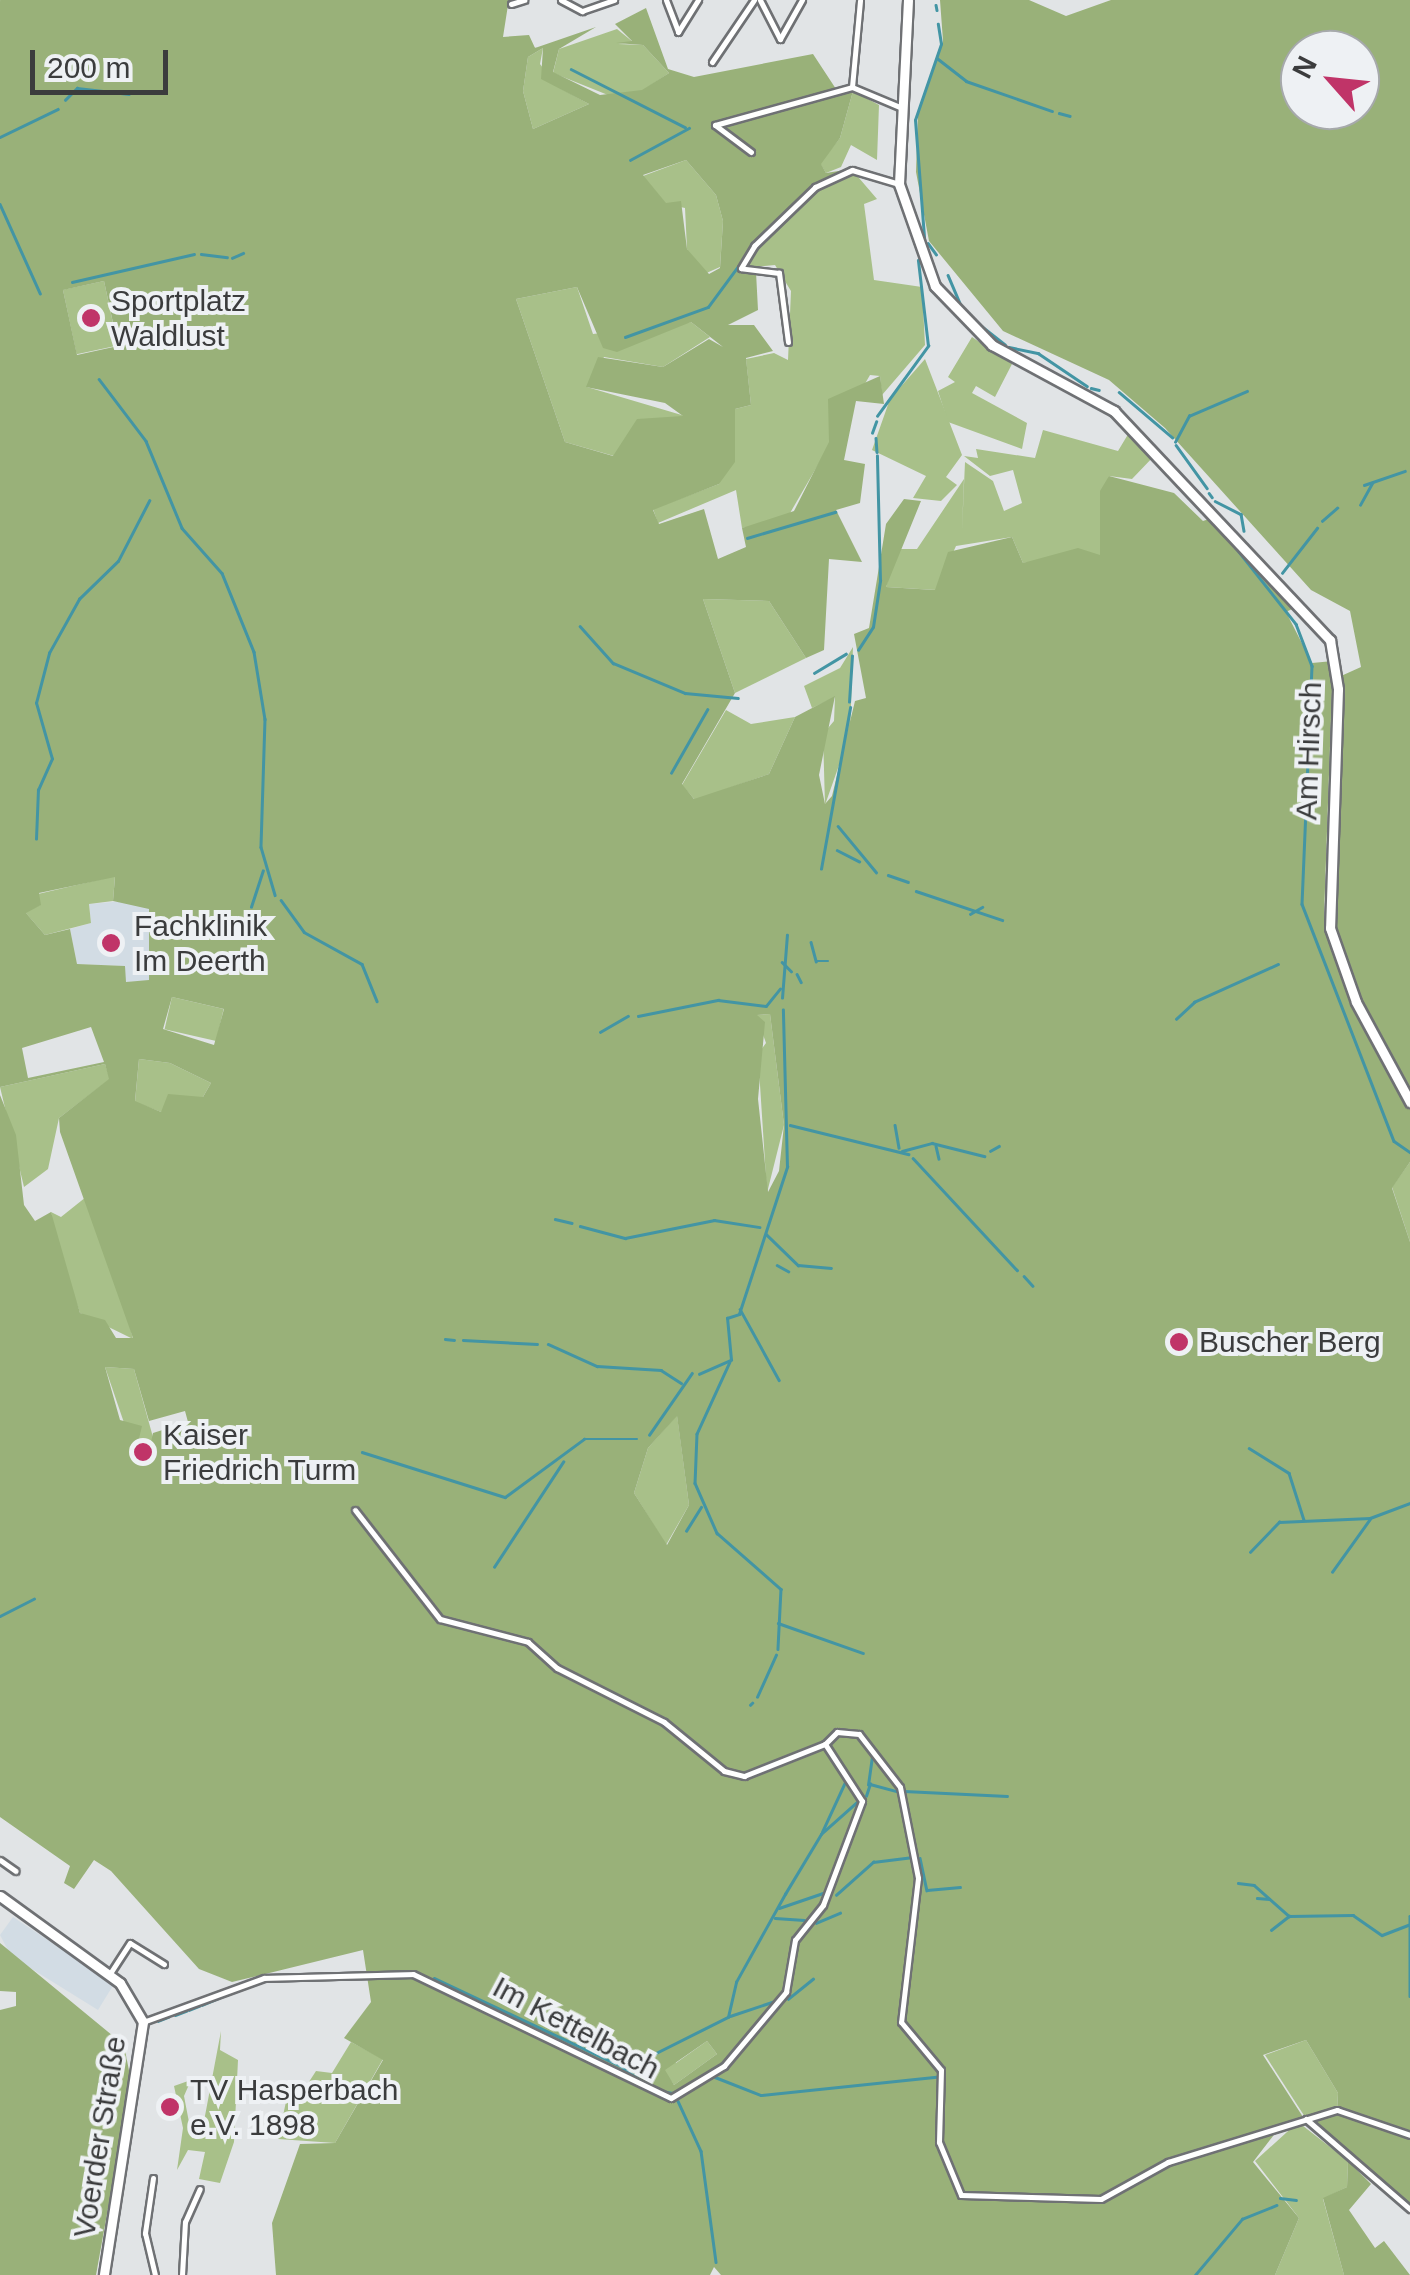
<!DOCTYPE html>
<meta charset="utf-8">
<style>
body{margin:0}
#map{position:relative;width:1410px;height:2275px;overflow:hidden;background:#e1e4e6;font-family:Helvetica,sans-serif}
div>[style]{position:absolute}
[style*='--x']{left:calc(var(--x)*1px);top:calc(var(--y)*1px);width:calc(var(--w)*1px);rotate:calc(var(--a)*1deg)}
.built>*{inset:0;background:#d2dce4}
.green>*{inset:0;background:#a8c089;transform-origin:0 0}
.forest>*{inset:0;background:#99b179}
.stream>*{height:2.5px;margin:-1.25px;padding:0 1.25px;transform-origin:1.25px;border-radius:1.25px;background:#4395a4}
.roads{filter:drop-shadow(2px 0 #6f7174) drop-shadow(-2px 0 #6f7174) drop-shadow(0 2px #6f7174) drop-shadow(0 -2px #6f7174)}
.minor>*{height:5px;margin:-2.5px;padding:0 2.5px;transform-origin:2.5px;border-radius:2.5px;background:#fff}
.secondary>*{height:9px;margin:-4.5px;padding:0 4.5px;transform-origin:4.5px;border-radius:4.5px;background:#fff}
.dots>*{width:28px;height:28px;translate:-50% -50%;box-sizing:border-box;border:5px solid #eef1f4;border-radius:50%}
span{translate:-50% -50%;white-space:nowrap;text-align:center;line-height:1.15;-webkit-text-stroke:8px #eef1f4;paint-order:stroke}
.poi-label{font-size:30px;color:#3b3c3d}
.left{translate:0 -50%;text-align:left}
.street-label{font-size:30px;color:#3b3c3d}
.north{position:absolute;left:1280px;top:30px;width:100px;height:100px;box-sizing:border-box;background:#eef1f4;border:2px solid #a6a9ab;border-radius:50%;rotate:297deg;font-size:28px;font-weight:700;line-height:40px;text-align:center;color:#3b3c3d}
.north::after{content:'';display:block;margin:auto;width:35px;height:45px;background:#c03468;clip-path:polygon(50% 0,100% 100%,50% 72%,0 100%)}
.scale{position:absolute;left:30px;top:50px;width:138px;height:45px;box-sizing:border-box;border:5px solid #3b3c3d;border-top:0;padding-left:12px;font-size:30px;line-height:35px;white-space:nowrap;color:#3b3c3d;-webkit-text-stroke:8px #eef1f4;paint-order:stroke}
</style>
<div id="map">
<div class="built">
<i style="clip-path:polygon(137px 900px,149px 909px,149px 981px,125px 982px,124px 966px,77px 964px,70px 929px,91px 923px,89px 904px)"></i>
<i style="clip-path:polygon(13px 1917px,114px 1984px,98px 2010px,11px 1956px,0 1935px)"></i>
</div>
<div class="green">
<i style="clip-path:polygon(617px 29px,633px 42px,618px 44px,643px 45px,669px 73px,642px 91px,608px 95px,553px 73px,559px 49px)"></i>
<i style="clip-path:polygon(543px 48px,540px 64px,556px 86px,589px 104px,533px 129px,523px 91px,528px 57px)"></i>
<i style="clip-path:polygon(853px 91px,879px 105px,877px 160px,851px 145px,841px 167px,826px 173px,820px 163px,840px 138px)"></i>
<i style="clip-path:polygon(686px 160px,716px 195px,723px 221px,720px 267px,702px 275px,687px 249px,685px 208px,666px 204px,643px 176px)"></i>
<i style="clip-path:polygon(853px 171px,877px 199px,864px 204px,874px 280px,922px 287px,925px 345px,882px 395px,880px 376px,870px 375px,786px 520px,742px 528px,736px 490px,658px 523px,653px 509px,719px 484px,735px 409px,751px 405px,746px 359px,774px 353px,788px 360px,791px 291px,775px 265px,743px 268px,753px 249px,815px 188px)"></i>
<i style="left:104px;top:281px;width:66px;height:42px;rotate:78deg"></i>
<i style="clip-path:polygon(577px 287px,593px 334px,691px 322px,710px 337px,663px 367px,604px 357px,587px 387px,685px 416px,614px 456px,565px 442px,516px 299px)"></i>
<i style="clip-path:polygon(972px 337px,1012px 364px,995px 397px,976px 386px,972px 393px,1027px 423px,1022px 449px,948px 422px,938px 391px,955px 382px,948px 377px)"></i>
<i style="clip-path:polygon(925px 359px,962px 455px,946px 477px,957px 485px,941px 501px,913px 498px,926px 476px,872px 450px,890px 399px)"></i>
<i style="clip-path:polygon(1043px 430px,1118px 451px,1130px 431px,1155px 455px,1132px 479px,1109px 476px,1100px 555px,1023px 563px,1012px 537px,956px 546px,936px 590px,886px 587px,897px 549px,917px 549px,964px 479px,962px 531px,965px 462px,993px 481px,1004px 511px,1022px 503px,1013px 470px,990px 476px,964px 456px,978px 458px,976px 449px,1035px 458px)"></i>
<i style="clip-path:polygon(703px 599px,769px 601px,806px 658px,735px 693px)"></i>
<i style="clip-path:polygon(853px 647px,850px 734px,825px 805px,823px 734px,834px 721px,835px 697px,812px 708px,804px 686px,840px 668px)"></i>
<i style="clip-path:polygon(726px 710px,751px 724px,795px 717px,769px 774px,695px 800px,682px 785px)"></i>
<i style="clip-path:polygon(115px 876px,113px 901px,89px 904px,91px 923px,45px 935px,25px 912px,40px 905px,38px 894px)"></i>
<i style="left:172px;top:997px;width:53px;height:33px;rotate:13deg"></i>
<i style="clip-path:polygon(770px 1014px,784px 1125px,767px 1193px,758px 1054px,766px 1043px,756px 1015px)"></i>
<i style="clip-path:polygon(139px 1059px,170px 1063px,211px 1083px,203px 1097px,161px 1112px,135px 1102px)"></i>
<i style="clip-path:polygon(105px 1064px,110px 1079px,59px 1118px,48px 1169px,24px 1187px,0 1087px)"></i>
<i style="clip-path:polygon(1410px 1162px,1410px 1242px,1392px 1187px)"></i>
<i style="clip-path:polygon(86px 1197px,124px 1302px,133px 1339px,80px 1313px,55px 1241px,51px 1212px,61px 1217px)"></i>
<i style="clip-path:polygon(105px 1367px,134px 1369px,156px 1448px,147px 1460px,135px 1455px)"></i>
<i style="clip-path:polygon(677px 1415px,689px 1505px,666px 1545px,634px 1493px,648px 1448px)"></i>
<i style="clip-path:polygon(221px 2031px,220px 2050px,238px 2060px,234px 2142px,220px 2183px,199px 2179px,205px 2152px,188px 2150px,177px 2170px,183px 2128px,174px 2086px,191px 2080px,184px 2096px,192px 2138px,201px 2137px)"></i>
<i style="clip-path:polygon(1306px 2040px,1338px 2093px,1337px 2109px,1305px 2117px,1265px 2055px)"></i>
<i style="clip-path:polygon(707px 2041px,717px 2054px,674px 2085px,653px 2056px,667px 2048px,676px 2063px)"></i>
<i style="clip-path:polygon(351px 2042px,383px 2059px,335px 2143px,278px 2139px,290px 2083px,305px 2088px,316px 2071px,332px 2073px)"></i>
<i style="clip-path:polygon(1298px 2122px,1348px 2161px,1347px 2187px,1323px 2199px,1344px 2275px,1275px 2275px,1299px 2218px,1255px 2161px)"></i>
</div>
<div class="forest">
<i style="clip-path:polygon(evenodd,0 0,521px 0,508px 5px,503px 37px,529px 35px,535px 48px,596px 27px,559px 49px,553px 72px,600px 95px,642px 90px,669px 73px,643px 45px,616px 43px,632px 41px,615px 24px,646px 8px,668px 69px,694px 77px,813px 54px,836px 89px,853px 91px,840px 138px,821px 164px,826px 173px,851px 169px,781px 214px,740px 265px,756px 272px,758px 310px,728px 325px,754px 325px,773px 351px,746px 358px,751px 405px,735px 409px,735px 462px,719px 484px,653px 510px,659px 524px,704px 509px,718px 559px,746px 547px,742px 528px,794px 511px,829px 442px,828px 399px,880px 376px,884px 404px,856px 401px,844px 460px,865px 464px,860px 503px,836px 510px,862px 562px,829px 559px,824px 650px,806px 658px,769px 601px,703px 599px,735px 693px,682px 784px,694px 799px,769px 774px,795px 717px,835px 696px,819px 775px,825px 804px,832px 796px,855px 701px,866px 698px,854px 634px,869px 628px,886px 524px,904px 499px,921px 501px,886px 587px,935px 590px,948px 552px,1012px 537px,1023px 563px,1078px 548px,1100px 555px,1100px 491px,1109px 476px,1174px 493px,1203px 521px,1215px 517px,1300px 605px,1286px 612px,1312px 663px,1333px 661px,1324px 916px,1348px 995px,1410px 1110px,1410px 1162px,1392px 1188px,1410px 1242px,1410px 2207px,1311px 2121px,1337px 2111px,1338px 2093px,1306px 2040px,1263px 2055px,1303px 2117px,1283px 2123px,1253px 2162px,1299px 2218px,1275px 2275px,721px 2275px,714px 2267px,710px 2275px,276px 2275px,272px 2223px,300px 2144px,335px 2143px,383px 2060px,344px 2038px,371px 2002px,363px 1950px,232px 1982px,199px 1969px,111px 1871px,94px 1860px,74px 1889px,64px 1883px,70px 1866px,0 1817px,0 1095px,16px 1135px,24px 1205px,35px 1221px,51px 1212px,80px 1313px,105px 1320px,116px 1338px,133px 1338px,60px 1132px,59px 1118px,109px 1079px,105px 1064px,0 1087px,0 0,543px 48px,541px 79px,589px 104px,533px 129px,523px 91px,528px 57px,543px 48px,0 0,686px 160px,716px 195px,723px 221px,720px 268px,709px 274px,687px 249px,681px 201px,666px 203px,643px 175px,686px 160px,0 0,104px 281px,118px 346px,77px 355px,63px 290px,104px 281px,0 0,577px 287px,603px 348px,617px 352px,691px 322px,723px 347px,709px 339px,663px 367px,598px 357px,586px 387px,665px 403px,683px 416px,637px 419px,613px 456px,565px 442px,516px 299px,577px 287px,0 0,115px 877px,113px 901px,149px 909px,149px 980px,126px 982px,125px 966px,77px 964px,70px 929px,45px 935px,26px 913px,41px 905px,39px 893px,115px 877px,0 0,172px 997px,224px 1009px,214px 1045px,163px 1029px,172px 997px,0 0,770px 1014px,784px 1125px,779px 1171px,768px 1192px,758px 1099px,765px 1022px,757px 1015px,770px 1014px,0 0,91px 1027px,104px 1062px,28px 1078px,22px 1048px,91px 1027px,0 0,139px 1059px,170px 1063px,211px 1083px,203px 1097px,168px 1094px,161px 1112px,135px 1101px,139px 1059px,0 0,105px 1367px,134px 1369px,149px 1421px,185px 1411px,188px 1422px,153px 1433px,147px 1460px,135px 1455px,142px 1426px,120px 1420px,105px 1367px,0 0,677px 1416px,689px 1505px,667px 1545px,634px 1493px,648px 1448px,677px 1416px,0 0,707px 2041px,717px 2054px,674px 2085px,665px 2070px,707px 2041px)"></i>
<i style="clip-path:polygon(evenodd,940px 0,1029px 0,1066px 16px,1111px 0,1410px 0,1410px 1096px,1361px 1008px,1331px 916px,1341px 676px,1361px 667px,1350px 611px,1311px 590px,1165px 428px,1109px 380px,1003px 331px,929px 241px,916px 172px,918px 111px,943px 41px,940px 0,1300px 50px,1360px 50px,1360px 110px,1300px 110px,1300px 50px)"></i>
<i style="clip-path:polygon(0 1943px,124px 2045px,131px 2081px,96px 2275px,0 2275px,0 2010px,16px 2006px,16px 1992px,0 1991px)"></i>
<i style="clip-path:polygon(1348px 2161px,1371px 2184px,1349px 2210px,1375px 2248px,1384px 2241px,1410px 2275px,1344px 2275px,1323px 2198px,1347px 2187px)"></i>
</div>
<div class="stream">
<i style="--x:936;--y:5;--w:5;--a:79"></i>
<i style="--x:937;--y:58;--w:37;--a:38"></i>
<i style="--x:966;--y:81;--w:91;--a:19.2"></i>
<i style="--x:571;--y:69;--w:128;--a:27"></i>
<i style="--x:65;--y:100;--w:17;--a:-45"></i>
<i style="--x:77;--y:88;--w:52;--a:6.6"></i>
<i style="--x:1059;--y:113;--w:11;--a:15"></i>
<i style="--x:0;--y:137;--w:64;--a:-25.8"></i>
<i style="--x:630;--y:160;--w:67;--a:-28.5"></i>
<i style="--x:0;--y:204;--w:98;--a:65.8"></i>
<i style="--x:928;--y:243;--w:14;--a:54"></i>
<i style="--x:925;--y:250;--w:130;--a:-94.4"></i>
<i style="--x:915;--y:120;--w:80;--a:-71.1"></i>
<i style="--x:941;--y:44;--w:20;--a:-99"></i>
<i style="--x:201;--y:254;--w:26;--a:7"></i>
<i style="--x:232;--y:258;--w:12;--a:-24"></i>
<i style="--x:948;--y:275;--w:36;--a:67"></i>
<i style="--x:72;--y:282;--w:125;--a:-12.9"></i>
<i style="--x:979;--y:324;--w:33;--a:38"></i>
<i style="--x:625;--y:337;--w:88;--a:-19.9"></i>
<i style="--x:708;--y:307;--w:52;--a:-53.6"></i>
<i style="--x:1009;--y:347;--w:30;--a:12"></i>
<i style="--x:1038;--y:353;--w:59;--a:34"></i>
<i style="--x:99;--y:379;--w:78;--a:52.8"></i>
<i style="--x:146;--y:441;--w:94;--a:67.5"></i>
<i style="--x:182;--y:528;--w:60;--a:48.4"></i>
<i style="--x:222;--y:573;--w:85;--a:67.9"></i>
<i style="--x:254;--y:652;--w:68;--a:80.7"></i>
<i style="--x:265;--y:719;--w:128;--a:91.8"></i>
<i style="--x:261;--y:847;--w:50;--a:73.7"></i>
<i style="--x:1091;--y:388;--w:8;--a:14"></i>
<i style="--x:1119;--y:392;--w:70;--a:40.3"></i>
<i style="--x:877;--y:416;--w:87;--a:-53.9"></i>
<i style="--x:928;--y:346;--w:86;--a:-96.7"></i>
<i style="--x:872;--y:433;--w:12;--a:-70"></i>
<i style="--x:876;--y:438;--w:14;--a:86"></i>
<i style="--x:1175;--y:442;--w:30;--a:-62"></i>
<i style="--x:1189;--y:416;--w:63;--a:-23.3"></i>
<i style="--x:1176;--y:445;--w:53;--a:54.2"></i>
<i style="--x:1364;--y:485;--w:43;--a:-18.9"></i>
<i style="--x:1209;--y:493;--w:5;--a:53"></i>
<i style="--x:1215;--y:501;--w:29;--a:27"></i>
<i style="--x:1241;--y:514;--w:17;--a:80"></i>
<i style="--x:1360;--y:505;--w:25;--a:-61"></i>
<i style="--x:1322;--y:521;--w:20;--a:-41"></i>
<i style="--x:747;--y:538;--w:92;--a:-16.5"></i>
<i style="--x:1236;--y:548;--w:97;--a:51.7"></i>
<i style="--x:1296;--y:624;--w:45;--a:69.1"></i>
<i style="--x:1312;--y:666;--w:238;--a:92.4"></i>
<i style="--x:1302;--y:904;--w:254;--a:68.8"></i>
<i style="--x:1394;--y:1141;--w:19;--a:35"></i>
<i style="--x:1282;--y:573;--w:57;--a:-52.1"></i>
<i style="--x:580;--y:626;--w:50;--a:48.3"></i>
<i style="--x:613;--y:663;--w:78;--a:22.6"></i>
<i style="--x:685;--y:693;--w:53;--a:5.4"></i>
<i style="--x:858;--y:650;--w:27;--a:-57"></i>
<i style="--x:873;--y:627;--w:47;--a:-81.3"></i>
<i style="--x:880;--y:581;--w:125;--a:-91.4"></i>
<i style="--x:814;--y:673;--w:37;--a:-31"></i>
<i style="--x:849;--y:702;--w:46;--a:-86.3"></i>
<i style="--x:671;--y:773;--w:73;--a:-60.3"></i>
<i style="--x:838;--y:826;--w:60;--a:50.4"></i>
<i style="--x:36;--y:839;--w:49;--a:-87.7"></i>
<i style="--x:38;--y:790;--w:34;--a:-66"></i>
<i style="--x:52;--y:759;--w:58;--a:-105.9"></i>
<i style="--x:36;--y:703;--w:52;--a:-75.4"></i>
<i style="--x:49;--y:653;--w:62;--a:-60.9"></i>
<i style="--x:79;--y:599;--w:54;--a:-44.3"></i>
<i style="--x:118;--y:561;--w:68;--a:-62.7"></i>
<i style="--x:837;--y:850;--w:25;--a:27"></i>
<i style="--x:821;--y:869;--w:164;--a:-79.8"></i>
<i style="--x:888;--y:875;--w:21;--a:19"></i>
<i style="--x:916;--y:891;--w:91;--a:18.6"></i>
<i style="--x:281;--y:900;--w:39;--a:54"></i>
<i style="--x:304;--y:932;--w:66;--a:28.9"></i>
<i style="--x:362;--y:964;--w:40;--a:68"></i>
<i style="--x:251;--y:907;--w:38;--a:-72"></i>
<i style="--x:970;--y:914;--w:14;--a:-30"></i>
<i style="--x:811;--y:942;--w:20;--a:75"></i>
<i style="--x:816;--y:961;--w:12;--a:0"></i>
<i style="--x:782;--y:962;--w:13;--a:45"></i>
<i style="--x:797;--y:974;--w:9;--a:63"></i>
<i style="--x:782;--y:998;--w:63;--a:-85.5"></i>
<i style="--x:638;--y:1016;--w:82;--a:-11.3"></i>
<i style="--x:718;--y:1000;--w:48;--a:7.1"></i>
<i style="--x:766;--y:1006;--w:22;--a:-51"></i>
<i style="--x:1176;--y:1019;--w:25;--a:-43"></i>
<i style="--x:1194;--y:1002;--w:92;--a:-24.3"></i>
<i style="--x:600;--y:1032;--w:32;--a:-30"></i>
<i style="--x:790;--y:1125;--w:122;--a:13.8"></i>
<i style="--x:895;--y:1125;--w:23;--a:80"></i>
<i style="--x:936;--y:1146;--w:13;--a:77"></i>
<i style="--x:902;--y:1151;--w:31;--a:-15"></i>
<i style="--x:932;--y:1143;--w:54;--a:14"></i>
<i style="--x:990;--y:1151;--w:10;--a:-29"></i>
<i style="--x:913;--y:1158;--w:153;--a:47.1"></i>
<i style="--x:555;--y:1219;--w:17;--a:13"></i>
<i style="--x:580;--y:1226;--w:47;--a:14.9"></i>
<i style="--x:625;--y:1238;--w:91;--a:-11.4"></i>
<i style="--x:714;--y:1220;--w:46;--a:8.8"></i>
<i style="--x:766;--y:1234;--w:45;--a:44.1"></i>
<i style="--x:798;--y:1265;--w:33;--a:5"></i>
<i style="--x:777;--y:1265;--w:13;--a:29"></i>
<i style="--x:1024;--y:1276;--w:13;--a:48"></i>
<i style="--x:740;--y:1309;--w:81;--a:61.2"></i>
<i style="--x:445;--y:1339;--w:9;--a:6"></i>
<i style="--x:463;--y:1340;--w:74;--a:3.1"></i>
<i style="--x:548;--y:1344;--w:54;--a:24.2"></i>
<i style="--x:597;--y:1366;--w:64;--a:3.6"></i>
<i style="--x:661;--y:1370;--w:24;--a:33"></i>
<i style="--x:730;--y:1362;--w:79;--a:114.6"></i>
<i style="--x:697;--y:1434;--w:49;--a:92.3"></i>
<i style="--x:695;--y:1483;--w:55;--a:66.3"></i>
<i style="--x:717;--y:1533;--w:85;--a:41.2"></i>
<i style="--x:781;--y:1589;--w:60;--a:92.9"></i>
<i style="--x:699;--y:1374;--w:35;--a:-24"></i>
<i style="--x:731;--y:1360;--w:42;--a:-95.4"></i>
<i style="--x:727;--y:1318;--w:13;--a:-18"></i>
<i style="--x:739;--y:1314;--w:155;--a:-71.9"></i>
<i style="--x:787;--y:1167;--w:157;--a:-91.5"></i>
<i style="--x:649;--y:1435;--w:75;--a:-55.3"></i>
<i style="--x:1249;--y:1448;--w:47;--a:32"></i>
<i style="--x:1289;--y:1473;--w:49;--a:72.3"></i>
<i style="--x:362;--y:1452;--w:150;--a:17.5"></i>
<i style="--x:505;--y:1497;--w:98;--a:-36.3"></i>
<i style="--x:584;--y:1439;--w:53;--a:0"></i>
<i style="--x:686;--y:1531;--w:28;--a:-58"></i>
<i style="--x:1250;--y:1552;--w:42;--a:-46"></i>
<i style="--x:1279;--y:1522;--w:91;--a:-2.5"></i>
<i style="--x:1370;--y:1518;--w:43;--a:-20.6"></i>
<i style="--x:494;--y:1567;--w:126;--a:-56.7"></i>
<i style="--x:1332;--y:1572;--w:65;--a:-54.4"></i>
<i style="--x:0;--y:1616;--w:38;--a:-27"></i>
<i style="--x:778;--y:1623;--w:90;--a:19.4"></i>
<i style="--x:757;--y:1697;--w:46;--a:-65.7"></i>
<i style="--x:750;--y:1705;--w:3;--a:-45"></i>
<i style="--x:868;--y:1785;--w:30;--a:-82"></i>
<i style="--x:904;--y:1791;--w:103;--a:2.8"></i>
<i style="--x:866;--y:1796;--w:13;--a:-72"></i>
<i style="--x:870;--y:1784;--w:28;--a:15"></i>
<i style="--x:822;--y:1832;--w:57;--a:-65.2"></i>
<i style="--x:920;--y:1858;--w:33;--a:78"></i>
<i style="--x:927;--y:1890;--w:33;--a:-5"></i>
<i style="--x:1238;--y:1883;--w:16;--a:7"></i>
<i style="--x:1254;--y:1885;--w:47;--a:41.5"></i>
<i style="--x:1289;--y:1916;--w:64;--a:-0.9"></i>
<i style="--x:1353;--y:1915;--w:35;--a:35"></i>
<i style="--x:1382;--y:1935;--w:28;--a:-21"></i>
<i style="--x:836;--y:1895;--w:50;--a:-41.7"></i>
<i style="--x:873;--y:1862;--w:38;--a:-7"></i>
<i style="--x:1257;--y:1898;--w:12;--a:5"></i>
<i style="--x:779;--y:1908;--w:46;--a:-18.8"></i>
<i style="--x:1410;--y:1916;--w:80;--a:90"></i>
<i style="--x:775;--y:1918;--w:29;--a:4"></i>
<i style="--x:816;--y:1923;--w:26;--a:-23"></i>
<i style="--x:1271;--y:1930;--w:23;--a:-38"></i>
<i style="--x:434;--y:1978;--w:207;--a:25.2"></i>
<i style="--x:621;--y:2066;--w:15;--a:-11"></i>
<i style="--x:636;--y:2063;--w:103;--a:-26.6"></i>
<i style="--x:728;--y:2017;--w:36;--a:-77"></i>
<i style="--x:736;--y:1982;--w:101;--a:-60.9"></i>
<i style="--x:785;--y:1894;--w:70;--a:-59"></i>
<i style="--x:821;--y:1834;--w:50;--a:-41.7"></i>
<i style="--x:315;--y:1979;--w:9;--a:0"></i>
<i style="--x:329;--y:1979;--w:4;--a:0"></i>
<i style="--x:294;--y:1980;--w:13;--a:0"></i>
<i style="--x:788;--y:1999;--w:32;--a:-39"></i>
<i style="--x:202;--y:2005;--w:34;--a:-23"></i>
<i style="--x:189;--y:2010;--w:11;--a:-22"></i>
<i style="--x:175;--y:2015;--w:12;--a:-20"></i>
<i style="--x:730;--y:2016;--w:47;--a:-18.4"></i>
<i style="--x:158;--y:2021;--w:11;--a:-22"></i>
<i style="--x:563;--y:2031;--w:33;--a:20"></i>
<i style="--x:623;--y:2068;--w:27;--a:34"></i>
<i style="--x:715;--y:2077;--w:49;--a:21.4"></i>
<i style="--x:761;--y:2095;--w:176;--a:-5.9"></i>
<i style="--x:661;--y:2091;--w:13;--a:9"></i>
<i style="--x:678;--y:2101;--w:55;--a:65.3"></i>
<i style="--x:701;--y:2151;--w:112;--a:82.3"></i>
<i style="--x:1280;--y:2198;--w:16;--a:7"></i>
<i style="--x:1195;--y:2275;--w:73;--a:-50"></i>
<i style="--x:1242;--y:2219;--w:37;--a:-22"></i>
</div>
<div class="roads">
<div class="minor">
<i style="--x:561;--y:0;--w:24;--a:28"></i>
<i style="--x:582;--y:11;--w:34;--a:-19"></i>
<i style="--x:666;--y:0;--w:34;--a:69"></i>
<i style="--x:678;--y:32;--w:38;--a:-58"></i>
<i style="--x:760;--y:0;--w:44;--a:62.9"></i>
<i style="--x:780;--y:39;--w:45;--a:-60.6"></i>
<i style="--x:511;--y:4;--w:14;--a:-17"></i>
<i style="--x:712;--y:62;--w:75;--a:-55.9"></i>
<i style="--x:852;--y:87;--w:87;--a:-84.7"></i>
<i style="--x:852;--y:87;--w:54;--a:22.8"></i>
<i style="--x:751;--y:152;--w:45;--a:-143.1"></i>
<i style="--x:715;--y:125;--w:142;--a:-15.5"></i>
<i style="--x:788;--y:342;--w:70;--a:-97.4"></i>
<i style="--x:779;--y:273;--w:38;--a:-173"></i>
<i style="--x:741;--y:268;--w:26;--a:-59"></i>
<i style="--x:754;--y:246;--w:85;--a:-44"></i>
<i style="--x:815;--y:187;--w:41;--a:-24.7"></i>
<i style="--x:852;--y:170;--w:49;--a:16.6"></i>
<i style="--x:355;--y:1510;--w:138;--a:52.1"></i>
<i style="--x:440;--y:1619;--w:91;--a:14.6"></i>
<i style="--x:528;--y:1642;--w:39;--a:42"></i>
<i style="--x:557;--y:1668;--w:120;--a:26.8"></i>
<i style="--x:664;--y:1722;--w:77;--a:39.2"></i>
<i style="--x:724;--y:1771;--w:21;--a:14"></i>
<i style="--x:744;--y:1776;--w:87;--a:-21.6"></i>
<i style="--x:825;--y:1744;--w:17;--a:-45"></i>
<i style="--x:837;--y:1732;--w:22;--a:5"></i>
<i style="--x:859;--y:1734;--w:67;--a:52.3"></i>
<i style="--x:900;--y:1787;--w:93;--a:78.8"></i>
<i style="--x:918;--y:1878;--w:145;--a:96.7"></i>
<i style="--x:901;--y:2022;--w:62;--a:50.2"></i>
<i style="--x:941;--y:2070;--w:72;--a:91.6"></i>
<i style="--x:939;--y:2142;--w:57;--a:67.5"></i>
<i style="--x:961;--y:2195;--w:140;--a:1.6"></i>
<i style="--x:1101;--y:2199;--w:77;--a:-28.9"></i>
<i style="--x:1168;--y:2162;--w:177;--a:-17.1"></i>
<i style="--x:1337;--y:2110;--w:77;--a:18.9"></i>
<i style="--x:0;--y:1860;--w:19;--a:35"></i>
<i style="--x:109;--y:1975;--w:38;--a:-57"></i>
<i style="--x:130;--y:1943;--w:40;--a:32"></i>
<i style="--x:143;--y:2022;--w:129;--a:-20"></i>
<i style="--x:264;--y:1978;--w:149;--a:-1.5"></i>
<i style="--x:413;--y:1974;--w:286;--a:25.7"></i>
<i style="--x:671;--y:2098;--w:62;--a:-31.1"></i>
<i style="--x:724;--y:2066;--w:97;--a:-50"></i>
<i style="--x:786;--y:1992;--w:53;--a:-80.2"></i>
<i style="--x:795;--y:1940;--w:45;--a:-51.3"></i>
<i style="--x:823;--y:1905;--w:111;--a:-69.4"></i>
<i style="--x:862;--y:1801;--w:68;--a:-123"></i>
<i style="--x:1306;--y:2119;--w:138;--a:40.9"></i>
<i style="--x:153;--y:2178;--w:56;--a:98.3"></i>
<i style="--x:145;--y:2233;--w:43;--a:76.6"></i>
<i style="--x:182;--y:2275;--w:53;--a:-86.8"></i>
<i style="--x:185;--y:2222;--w:36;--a:-66"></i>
</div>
<div class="secondary">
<i style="--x:908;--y:0;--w:184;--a:92.8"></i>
<i style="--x:899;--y:184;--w:108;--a:70.6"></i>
<i style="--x:935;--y:286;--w:82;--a:46"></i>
<i style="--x:992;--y:345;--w:139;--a:28.4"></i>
<i style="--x:1114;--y:411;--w:315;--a:46.7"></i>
<i style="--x:1330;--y:640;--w:50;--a:80.7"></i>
<i style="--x:1338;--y:689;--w:239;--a:91.9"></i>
<i style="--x:1330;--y:928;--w:78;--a:70.6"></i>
<i style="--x:1356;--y:1002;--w:114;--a:61.6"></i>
<i style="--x:0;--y:1896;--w:148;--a:35.9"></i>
<i style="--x:120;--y:1983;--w:45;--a:59.5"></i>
<i style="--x:143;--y:2022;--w:256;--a:98.8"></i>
</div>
</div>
<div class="dots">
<i style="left:91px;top:318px;background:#c03468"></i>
<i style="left:111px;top:943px;background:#c03468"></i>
<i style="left:1179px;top:1342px;background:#c03468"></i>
<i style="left:143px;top:1452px;background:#c03468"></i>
<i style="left:170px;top:2107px;background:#c03468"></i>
</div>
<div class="poi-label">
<span class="left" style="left:111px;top:318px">Sportplatz<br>Waldlust</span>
<span class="left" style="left:134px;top:943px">Fachklinik<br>Im Deerth</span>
<span class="left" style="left:1199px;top:1342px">Buscher Berg</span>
<span class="left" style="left:163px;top:1452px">Kaiser<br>Friedrich Turm</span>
<span class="left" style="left:190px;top:2107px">TV Hasperbach<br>e.V. 1898</span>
</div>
<div class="street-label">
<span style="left:1309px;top:751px;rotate:-88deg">Am Hirsch</span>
<span style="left:576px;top:2028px;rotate:28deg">Im Kettelbach</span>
<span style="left:100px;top:2137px;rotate:-81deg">Voerder Straße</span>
</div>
<div class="north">N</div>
<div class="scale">200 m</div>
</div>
